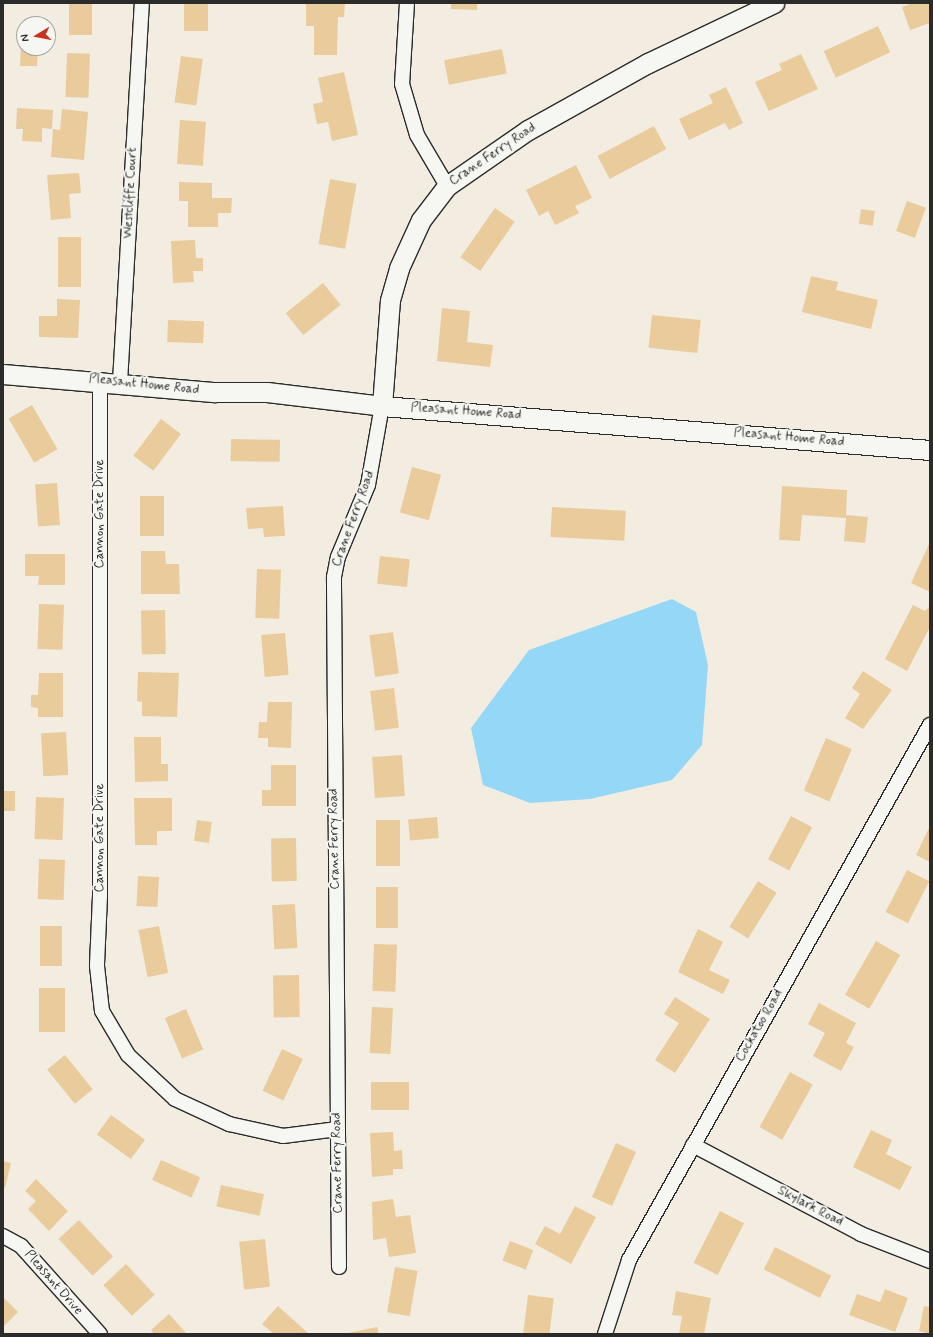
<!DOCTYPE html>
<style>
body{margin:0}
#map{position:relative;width:933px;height:1337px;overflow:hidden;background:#f3ede1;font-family:Mynerve,sans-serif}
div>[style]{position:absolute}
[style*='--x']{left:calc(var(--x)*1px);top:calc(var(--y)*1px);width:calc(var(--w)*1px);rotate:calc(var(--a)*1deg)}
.water>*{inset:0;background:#95d7f7}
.building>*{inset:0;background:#e9cb9c;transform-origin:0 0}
.roads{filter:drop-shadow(1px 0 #2b2b2b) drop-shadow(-1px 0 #2b2b2b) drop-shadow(0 1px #2b2b2b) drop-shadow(0 -1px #2b2b2b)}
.street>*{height:14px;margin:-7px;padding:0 7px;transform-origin:7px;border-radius:7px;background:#f6f6f2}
.secondary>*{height:19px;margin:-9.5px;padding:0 9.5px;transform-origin:9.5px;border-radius:9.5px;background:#f6f6f2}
span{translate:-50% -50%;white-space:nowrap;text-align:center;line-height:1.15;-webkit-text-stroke:4px #f6f6f2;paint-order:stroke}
.street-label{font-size:13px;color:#2b2b2b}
.frame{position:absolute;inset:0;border:4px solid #2b2b2b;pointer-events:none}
.north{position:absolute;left:16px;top:16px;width:40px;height:40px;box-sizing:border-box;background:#f6f6f2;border:1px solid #a5a5a2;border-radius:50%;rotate:260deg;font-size:11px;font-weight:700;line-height:16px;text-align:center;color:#2b2b2b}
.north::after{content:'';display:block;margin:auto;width:14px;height:18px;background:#c8321e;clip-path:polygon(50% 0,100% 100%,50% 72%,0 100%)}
</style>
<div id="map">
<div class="water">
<i style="clip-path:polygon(672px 599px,696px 612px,708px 665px,702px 745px,672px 780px,590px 799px,530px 803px,483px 785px,471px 728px,529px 650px)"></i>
</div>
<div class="building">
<i style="left:69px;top:3px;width:23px;height:32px"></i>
<i style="left:184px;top:3px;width:24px;height:28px"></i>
<i style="clip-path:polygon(306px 3px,345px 3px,344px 17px,338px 17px,337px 55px,314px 55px,314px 26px,306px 26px)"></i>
<i style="clip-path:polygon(451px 3px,477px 3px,477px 10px,451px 9px)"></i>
<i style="clip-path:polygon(913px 3px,930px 3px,930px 23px,910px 30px,902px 7px)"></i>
<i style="left:878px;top:26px;width:29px;height:60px;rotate:65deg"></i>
<i style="clip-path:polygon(21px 42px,24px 48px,38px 48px,37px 66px,20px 66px)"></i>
<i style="left:502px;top:49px;width:25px;height:59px;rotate:79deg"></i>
<i style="left:67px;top:53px;width:23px;height:44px;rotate:2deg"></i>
<i style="clip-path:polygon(801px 54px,818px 89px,769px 111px,755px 82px,782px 70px,779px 64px)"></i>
<i style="left:181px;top:56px;width:22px;height:47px;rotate:8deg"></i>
<i style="clip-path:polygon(344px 72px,358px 135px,332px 141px,328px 122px,317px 124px,313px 104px,323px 102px,318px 78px)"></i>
<i style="clip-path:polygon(726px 87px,743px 123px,729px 130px,725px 123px,689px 140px,679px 119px,713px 103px,709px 95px)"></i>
<i style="clip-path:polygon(17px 108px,53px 110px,52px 129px,42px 128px,42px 142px,22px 141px,23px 129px,16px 129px)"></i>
<i style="clip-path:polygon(62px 109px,88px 112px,84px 160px,51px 157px,53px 129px,60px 130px)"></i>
<i style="left:180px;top:120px;width:26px;height:44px;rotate:4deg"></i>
<i style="left:654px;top:126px;width:26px;height:64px;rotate:62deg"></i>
<i style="clip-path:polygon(576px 165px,592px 198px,575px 206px,579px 213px,555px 225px,548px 211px,539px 216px,526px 190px)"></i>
<i style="clip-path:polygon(79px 173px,81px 193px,69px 194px,71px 218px,51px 220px,47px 175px)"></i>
<i style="left:330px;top:179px;width:27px;height:66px;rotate:10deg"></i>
<i style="clip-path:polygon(179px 182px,212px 183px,212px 198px,232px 198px,231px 213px,218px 213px,218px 227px,188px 227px,188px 201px,179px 201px)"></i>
<i style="left:907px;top:201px;width:20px;height:32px;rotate:20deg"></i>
<i style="left:495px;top:208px;width:24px;height:60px;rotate:35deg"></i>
<i style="left:861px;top:209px;width:14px;height:15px;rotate:8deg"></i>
<i style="left:58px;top:237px;width:23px;height:50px"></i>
<i style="clip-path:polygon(195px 240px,196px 258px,203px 258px,203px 271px,193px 271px,194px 282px,173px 283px,171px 241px)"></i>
<i style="clip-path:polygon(811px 276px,838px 282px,836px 290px,878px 300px,871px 329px,802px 312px)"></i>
<i style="left:323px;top:283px;width:28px;height:48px;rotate:51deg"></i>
<i style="clip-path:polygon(57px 299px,80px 300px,78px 338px,39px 337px,39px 316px,57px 316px)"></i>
<i style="clip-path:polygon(442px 308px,470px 311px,467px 342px,493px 345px,490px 367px,437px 361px)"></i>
<i style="left:652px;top:315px;width:49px;height:33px;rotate:6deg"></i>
<i style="left:168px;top:320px;width:36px;height:22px;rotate:2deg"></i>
<i style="left:32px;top:405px;width:51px;height:27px;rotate:60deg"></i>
<i style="left:161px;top:419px;width:25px;height:46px;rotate:37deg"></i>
<i style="left:231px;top:439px;width:49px;height:22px;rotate:1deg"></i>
<i style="left:412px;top:467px;width:30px;height:47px;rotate:15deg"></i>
<i style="left:57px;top:483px;width:42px;height:22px;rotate:86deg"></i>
<i style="clip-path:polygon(782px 486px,847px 490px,846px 515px,868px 517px,865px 543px,844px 541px,846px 518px,802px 515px,800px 541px,779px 540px)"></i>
<i style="left:140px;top:496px;width:24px;height:40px"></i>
<i style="clip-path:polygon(283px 506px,285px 536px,264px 537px,263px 528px,248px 529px,246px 508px)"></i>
<i style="left:552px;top:507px;width:74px;height:30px;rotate:3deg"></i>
<i style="clip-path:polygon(930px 542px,930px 592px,911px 583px)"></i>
<i style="clip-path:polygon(141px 551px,165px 551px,166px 564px,179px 564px,180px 594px,141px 594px)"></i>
<i style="clip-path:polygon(25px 554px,65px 554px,65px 585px,38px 585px,39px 576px,25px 576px)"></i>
<i style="left:380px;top:556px;width:30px;height:28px;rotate:6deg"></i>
<i style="left:257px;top:569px;width:24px;height:49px;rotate:2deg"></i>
<i style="left:39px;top:604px;width:25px;height:45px;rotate:2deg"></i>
<i style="clip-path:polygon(913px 605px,925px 611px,930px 606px,930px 627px,907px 671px,885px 659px)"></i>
<i style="left:165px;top:610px;width:44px;height:24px;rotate:89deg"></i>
<i style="left:393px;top:632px;width:42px;height:24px;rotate:82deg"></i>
<i style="left:285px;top:633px;width:42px;height:24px;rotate:85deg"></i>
<i style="clip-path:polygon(863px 671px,892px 690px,863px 729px,845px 718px,860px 694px,852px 688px)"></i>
<i style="clip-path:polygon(138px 672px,179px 673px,177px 717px,142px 716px,142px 702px,137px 701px)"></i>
<i style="clip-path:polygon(39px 673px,63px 673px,63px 717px,38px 717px,38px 708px,31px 707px,31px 695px,38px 695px)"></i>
<i style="left:394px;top:688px;width:40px;height:24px;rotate:83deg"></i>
<i style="clip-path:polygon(268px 702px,292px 702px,291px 748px,268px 747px,268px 738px,258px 738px,259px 722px,267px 722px)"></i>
<i style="left:66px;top:732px;width:43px;height:25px;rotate:87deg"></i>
<i style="clip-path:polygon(134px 737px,161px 737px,161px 764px,168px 764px,168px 781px,135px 782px)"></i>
<i style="left:826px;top:738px;width:28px;height:57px;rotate:23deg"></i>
<i style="left:402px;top:755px;width:41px;height:30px;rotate:86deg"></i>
<i style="clip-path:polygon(271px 765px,296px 765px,296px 806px,262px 806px,262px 790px,271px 790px)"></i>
<i style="left:3px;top:791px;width:12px;height:20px"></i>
<i style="left:36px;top:797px;width:28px;height:42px;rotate:2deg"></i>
<i style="clip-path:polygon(134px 798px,172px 798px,172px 831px,157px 831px,157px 845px,135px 845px)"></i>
<i style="left:791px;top:816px;width:24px;height:49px;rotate:28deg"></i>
<i style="left:437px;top:817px;width:21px;height:29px;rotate:85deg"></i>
<i style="left:197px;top:820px;width:15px;height:21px;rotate:8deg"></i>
<i style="left:376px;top:820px;width:24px;height:46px"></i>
<i style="clip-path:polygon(930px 826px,930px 862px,916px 855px)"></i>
<i style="left:296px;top:838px;width:43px;height:25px;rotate:89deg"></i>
<i style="left:39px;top:859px;width:26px;height:40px;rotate:2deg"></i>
<i style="left:907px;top:870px;width:25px;height:47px;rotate:27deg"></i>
<i style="left:138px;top:876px;width:21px;height:30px;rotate:3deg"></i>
<i style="left:758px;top:881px;width:22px;height:54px;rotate:32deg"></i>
<i style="left:376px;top:887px;width:22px;height:41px"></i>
<i style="left:295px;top:904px;width:44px;height:23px;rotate:87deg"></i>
<i style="left:40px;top:926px;width:22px;height:40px"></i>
<i style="left:159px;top:926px;width:48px;height:21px;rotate:79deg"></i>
<i style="clip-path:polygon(698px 929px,723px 942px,709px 970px,730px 980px,723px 994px,678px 972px)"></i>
<i style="left:876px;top:941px;width:28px;height:62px;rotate:30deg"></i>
<i style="left:374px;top:944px;width:23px;height:47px;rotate:2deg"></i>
<i style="left:299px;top:975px;width:42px;height:26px;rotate:89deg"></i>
<i style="left:39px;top:988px;width:26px;height:44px"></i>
<i style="clip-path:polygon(675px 997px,710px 1019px,675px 1073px,655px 1060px,679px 1023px,664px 1014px)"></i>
<i style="clip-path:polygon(819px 1003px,856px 1023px,846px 1043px,854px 1047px,841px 1071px,813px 1056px,825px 1033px,808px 1024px)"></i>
<i style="left:372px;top:1007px;width:21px;height:46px;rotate:3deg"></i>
<i style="left:186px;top:1009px;width:44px;height:23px;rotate:67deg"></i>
<i style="left:282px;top:1049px;width:23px;height:46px;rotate:25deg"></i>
<i style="left:65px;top:1055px;width:44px;height:23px;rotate:51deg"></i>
<i style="left:790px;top:1072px;width:26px;height:63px;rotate:29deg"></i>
<i style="left:409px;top:1082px;width:28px;height:38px;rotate:90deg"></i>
<i style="left:111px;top:1115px;width:42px;height:24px;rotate:36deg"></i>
<i style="clip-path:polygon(871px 1130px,892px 1140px,886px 1154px,912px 1167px,900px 1190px,853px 1167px)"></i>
<i style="clip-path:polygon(393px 1132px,394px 1151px,402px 1150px,403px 1169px,393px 1169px,393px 1175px,372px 1177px,370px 1133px)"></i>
<i style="left:616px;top:1143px;width:22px;height:59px;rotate:24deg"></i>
<i style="left:161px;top:1160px;width:43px;height:22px;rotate:24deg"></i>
<i style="clip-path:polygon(3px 1161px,11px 1163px,5px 1188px,3px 1187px)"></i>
<i style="clip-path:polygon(36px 1179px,68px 1211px,49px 1231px,28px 1209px,36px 1201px,25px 1191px)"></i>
<i style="left:221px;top:1185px;width:44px;height:22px;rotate:12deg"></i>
<i style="clip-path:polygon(393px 1199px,396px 1217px,410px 1215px,416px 1253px,389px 1257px,386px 1238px,373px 1240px,372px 1202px)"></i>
<i style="clip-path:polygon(575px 1206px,596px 1217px,571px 1264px,535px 1244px,545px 1226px,560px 1234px)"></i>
<i style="left:720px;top:1211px;width:27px;height:58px;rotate:27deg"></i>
<i style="left:79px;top:1220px;width:50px;height:28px;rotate:47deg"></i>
<i style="left:265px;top:1239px;width:48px;height:26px;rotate:84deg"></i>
<i style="left:510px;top:1241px;width:25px;height:21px;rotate:21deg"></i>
<i style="left:775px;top:1247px;width:63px;height:25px;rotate:27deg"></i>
<i style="left:126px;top:1264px;width:42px;height:31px;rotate:47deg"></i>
<i style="left:395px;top:1267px;width:23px;height:46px;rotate:10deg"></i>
<i style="clip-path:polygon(885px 1289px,908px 1298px,895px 1332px,849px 1315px,857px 1294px,880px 1302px)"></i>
<i style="clip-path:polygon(676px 1291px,711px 1298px,704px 1334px,679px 1334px,682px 1316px,672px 1315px)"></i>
<i style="left:528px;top:1295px;width:26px;height:39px;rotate:7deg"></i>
<i style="clip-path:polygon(3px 1297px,18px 1312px,3px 1327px)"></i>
<i style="clip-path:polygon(278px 1306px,309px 1334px,274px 1334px,262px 1324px)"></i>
<i style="clip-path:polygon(924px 1306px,930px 1307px,930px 1334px,919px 1331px)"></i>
<i style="clip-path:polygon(169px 1314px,187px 1334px,154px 1334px,151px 1330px)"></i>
<i style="clip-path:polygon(377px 1327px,379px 1334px,348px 1334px,348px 1333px)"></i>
</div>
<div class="roads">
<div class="street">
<i style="--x:407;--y:3;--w:81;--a:93.5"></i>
<i style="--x:402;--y:84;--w:53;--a:73.6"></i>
<i style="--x:417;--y:135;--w:59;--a:59.5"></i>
<i style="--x:100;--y:380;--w:516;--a:90"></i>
<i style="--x:100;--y:896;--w:70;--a:92.5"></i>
<i style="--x:97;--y:966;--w:45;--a:83.7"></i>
<i style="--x:102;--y:1011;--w:51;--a:59.4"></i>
<i style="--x:128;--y:1055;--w:64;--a:43.1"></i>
<i style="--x:175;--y:1099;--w:60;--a:24.8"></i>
<i style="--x:229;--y:1124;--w:55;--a:12.5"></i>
<i style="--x:283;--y:1136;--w:55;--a:-7.3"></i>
<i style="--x:120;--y:382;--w:380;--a:-86.7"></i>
<i style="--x:693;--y:1145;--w:190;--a:27.9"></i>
<i style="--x:861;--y:1234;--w:74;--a:21.4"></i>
<i style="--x:3;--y:1236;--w:21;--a:29"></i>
<i style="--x:21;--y:1246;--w:118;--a:48.1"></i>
<i style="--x:339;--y:1267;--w:690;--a:-90.42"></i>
<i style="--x:334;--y:577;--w:20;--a:-79"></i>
<i style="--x:338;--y:557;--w:78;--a:-67.4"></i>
<i style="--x:368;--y:485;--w:80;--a:-80"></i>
<i style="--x:605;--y:1334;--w:78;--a:-72"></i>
<i style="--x:629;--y:1260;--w:614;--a:-60.64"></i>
</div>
<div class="secondary">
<i style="--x:3;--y:374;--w:213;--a:4.9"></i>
<i style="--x:215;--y:392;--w:52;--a:0"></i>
<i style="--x:267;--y:392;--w:116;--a:6.9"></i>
<i style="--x:382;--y:406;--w:550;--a:4.59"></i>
<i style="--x:382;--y:406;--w:106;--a:-85.7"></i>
<i style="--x:390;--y:300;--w:33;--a:-74"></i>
<i style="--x:399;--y:268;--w:53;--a:-65.4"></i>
<i style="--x:421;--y:220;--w:43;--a:-52.6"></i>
<i style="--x:447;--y:186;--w:98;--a:-34.7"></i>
<i style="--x:528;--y:130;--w:137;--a:-29.2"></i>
<i style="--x:648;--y:63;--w:140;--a:-25.5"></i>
</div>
</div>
<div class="street-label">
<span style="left:493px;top:155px;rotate:-34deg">Crane Ferry Road</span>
<span style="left:131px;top:193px;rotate:-87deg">Westcliffe Court</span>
<span style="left:144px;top:385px;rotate:6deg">Pleasant Home Road</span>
<span style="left:466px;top:412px;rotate:4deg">Pleasant Home Road</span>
<span style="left:789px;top:438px;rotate:5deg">Pleasant Home Road</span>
<span style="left:100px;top:514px;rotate:-90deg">Cannon Gate Drive</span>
<span style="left:354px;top:519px;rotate:-70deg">Crane Ferry Road</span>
<span style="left:100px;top:838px;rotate:-90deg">Cannon Gate Drive</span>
<span style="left:335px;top:839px;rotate:-91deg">Crane Ferry Road</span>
<span style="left:760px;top:1026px;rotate:-60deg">Cockatoo Road</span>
<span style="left:338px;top:1163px;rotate:-91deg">Crane Ferry Road</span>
<span style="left:810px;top:1207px;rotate:28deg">Skylark Road</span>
<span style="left:53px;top:1283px;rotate:49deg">Pleasant Drive</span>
</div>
<div class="frame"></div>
<div class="north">N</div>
</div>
